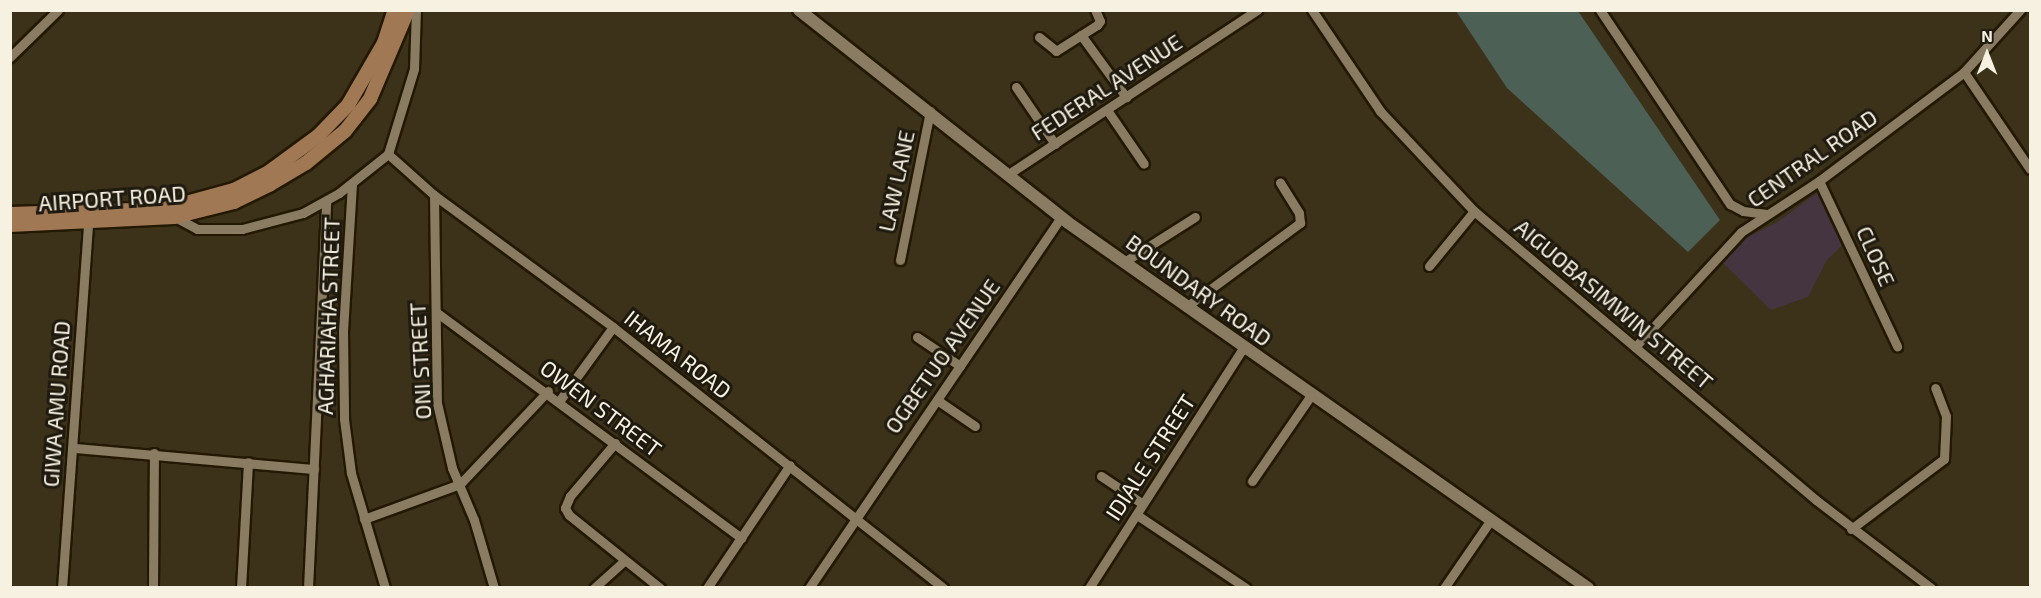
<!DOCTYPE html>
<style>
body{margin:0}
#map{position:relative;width:2041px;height:598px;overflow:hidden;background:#3c3119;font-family:"Exo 2",sans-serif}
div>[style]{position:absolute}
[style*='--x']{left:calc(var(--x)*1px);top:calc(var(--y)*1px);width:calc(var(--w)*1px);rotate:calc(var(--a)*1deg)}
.education>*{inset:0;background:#443541}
.green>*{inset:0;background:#4d6056}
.roads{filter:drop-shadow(2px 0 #231902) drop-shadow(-2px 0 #231902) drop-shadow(0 2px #231902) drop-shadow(0 -2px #231902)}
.minor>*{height:9px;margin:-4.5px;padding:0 4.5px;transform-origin:4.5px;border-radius:4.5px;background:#897c62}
.tertiary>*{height:12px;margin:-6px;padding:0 6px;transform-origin:6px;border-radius:6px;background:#897c62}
.secondary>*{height:14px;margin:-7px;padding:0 7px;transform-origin:7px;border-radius:7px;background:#a07853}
span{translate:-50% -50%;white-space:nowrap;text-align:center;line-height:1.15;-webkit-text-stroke:6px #1f1a0f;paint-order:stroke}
.street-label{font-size:22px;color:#f7f1e2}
.frame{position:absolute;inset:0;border:12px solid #f7f1e2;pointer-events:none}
.north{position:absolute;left:1957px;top:24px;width:60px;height:60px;-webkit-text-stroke:4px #1f1a0f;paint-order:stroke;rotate:0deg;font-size:16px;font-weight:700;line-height:24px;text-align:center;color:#f7f1e2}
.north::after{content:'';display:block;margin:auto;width:21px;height:27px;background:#f7f1e2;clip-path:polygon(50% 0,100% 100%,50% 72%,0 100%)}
</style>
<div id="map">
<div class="education">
<i style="clip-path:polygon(1817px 193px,1842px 236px,1843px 244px,1827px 260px,1808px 297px,1771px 310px,1721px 261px,1747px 237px,1776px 223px)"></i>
</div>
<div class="green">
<i style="clip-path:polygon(1456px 11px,1578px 11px,1720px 220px,1688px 252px,1507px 88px)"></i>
</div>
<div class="roads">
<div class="minor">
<i style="--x:1312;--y:10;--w:122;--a:56"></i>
<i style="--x:1380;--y:111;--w:137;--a:46.8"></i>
<i style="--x:1474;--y:211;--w:448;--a:40.2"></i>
<i style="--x:1816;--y:500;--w:145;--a:37.4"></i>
<i style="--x:1600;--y:10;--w:234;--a:56.2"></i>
<i style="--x:1730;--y:204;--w:15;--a:28"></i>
<i style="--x:1743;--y:211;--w:24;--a:7"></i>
<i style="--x:1081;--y:35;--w:77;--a:54"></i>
<i style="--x:1039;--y:37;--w:22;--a:39"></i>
<i style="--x:1056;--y:51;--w:49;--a:-32.4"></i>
<i style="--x:1097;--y:25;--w:5;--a:-53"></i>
<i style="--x:1100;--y:21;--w:12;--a:-114"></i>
<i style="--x:10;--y:57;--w:67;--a:-44.4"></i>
<i style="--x:1964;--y:72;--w:117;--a:55.8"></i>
<i style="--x:1016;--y:87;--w:69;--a:55.6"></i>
<i style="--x:1107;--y:110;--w:65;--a:55.6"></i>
<i style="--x:388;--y:154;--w:62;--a:41.7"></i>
<i style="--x:434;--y:195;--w:222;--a:36.4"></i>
<i style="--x:613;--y:327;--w:421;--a:38.3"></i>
<i style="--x:1007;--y:175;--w:300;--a:-33.4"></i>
<i style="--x:1819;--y:181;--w:183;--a:64.7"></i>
<i style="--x:352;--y:184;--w:147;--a:93.5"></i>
<i style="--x:343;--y:331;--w:88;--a:89.3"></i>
<i style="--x:344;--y:419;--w:54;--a:82.6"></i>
<i style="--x:351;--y:473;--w:120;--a:73.5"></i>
<i style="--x:434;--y:195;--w:208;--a:89.2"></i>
<i style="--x:437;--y:403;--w:67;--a:77"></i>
<i style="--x:452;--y:468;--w:56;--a:67.1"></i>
<i style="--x:474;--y:520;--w:71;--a:73.6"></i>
<i style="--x:173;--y:216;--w:27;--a:28"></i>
<i style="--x:197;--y:229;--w:45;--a:0"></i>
<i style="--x:242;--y:229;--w:63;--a:-14.7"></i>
<i style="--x:303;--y:213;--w:41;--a:-29.1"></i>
<i style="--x:339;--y:193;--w:63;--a:-38.5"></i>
<i style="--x:388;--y:154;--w:89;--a:-73"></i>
<i style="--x:414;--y:69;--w:59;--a:-88.1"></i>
<i style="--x:900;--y:260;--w:152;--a:-78.6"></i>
<i style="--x:1124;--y:262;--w:84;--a:-32.4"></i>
<i style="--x:1429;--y:266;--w:71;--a:-50.7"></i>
<i style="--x:1186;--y:307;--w:142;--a:-36.4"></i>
<i style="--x:1300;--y:223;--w:10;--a:-96"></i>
<i style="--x:1299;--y:213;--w:36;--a:-122"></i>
<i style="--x:436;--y:312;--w:380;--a:36.5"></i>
<i style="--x:917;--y:337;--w:52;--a:34"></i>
<i style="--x:1635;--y:347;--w:156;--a:-47.3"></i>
<i style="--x:1741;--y:232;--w:93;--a:-33.2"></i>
<i style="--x:1819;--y:181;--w:181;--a:-36.9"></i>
<i style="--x:1964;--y:72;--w:84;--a:-47.9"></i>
<i style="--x:560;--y:400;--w:90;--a:-54"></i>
<i style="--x:937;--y:400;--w:46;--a:34.4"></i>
<i style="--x:615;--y:443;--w:70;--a:130.3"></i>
<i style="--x:570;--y:496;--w:13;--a:113"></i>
<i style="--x:565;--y:508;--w:8;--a:60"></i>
<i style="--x:569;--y:515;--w:117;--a:38.7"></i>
<i style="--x:74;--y:448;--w:241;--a:5"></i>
<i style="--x:1101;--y:476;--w:50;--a:33.7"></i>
<i style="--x:1252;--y:481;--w:104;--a:-55.5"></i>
<i style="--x:1137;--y:515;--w:131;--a:33.8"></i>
<i style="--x:364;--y:519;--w:102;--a:-20"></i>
<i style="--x:460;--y:484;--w:128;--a:-46.6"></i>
<i style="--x:1851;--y:529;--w:116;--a:-37"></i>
<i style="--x:1944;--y:459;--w:43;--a:-87.3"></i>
<i style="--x:1946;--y:416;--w:30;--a:-111"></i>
<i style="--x:62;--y:588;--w:366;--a:-85.9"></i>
<i style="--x:153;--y:588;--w:135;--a:-89.6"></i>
<i style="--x:241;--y:588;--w:126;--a:-86.8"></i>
<i style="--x:308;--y:588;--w:387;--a:-87.3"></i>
<i style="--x:594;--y:588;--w:40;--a:-42"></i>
<i style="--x:707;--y:588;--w:148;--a:-56"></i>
<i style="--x:809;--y:588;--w:448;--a:-55.8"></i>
<i style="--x:1089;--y:588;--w:285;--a:-57.3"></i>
<i style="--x:1444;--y:588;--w:81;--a:-55.5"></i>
</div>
<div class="tertiary">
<i style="--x:799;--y:10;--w:342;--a:38.3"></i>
<i style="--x:1067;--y:222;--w:637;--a:35.09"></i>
</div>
<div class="secondary">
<i style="--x:10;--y:214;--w:154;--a:-1.9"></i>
<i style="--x:164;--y:209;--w:73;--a:-15.2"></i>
<i style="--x:234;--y:190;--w:39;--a:-27"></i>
<i style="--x:269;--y:172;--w:61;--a:-36.3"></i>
<i style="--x:318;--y:136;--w:43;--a:-45.9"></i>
<i style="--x:348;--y:105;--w:72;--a:-59.9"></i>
<i style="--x:384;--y:43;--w:35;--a:-72"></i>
<i style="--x:10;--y:225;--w:164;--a:-2.8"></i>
<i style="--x:174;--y:217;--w:62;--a:-14"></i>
<i style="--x:234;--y:202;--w:39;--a:-26"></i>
<i style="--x:269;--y:185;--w:43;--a:-30.7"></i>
<i style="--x:306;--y:163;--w:50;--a:-39.4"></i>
<i style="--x:345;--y:131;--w:41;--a:-52"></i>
<i style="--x:370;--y:99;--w:97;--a:-66.9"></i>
</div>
</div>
<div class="street-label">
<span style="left:1106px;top:87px;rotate:-33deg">FEDERAL AVENUE</span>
<span style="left:1812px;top:158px;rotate:-35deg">CENTRAL ROAD</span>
<span style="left:896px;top:181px;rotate:-78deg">LAW LANE</span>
<span style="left:112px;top:198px;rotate:-4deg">AIRPORT ROAD</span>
<span style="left:1876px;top:256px;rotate:66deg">CLOSE</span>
<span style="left:1199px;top:290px;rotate:36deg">BOUNDARY ROAD</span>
<span style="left:1614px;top:304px;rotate:40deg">AIGUOBASIMWIN STREET</span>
<span style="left:328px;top:316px;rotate:-88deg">AGHARIAHA STREET</span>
<span style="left:678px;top:354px;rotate:38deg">IHAMA ROAD</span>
<span style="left:942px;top:356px;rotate:-55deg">OGBETUO AVENUE</span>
<span style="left:420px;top:361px;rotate:-93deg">ONI STREET</span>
<span style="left:56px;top:404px;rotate:-86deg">GIWA AMU ROAD</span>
<span style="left:601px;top:408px;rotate:37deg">OWEN STREET</span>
<span style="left:1150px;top:457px;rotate:-57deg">IDIALE STREET</span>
</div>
<div class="frame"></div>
<div class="north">N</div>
</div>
